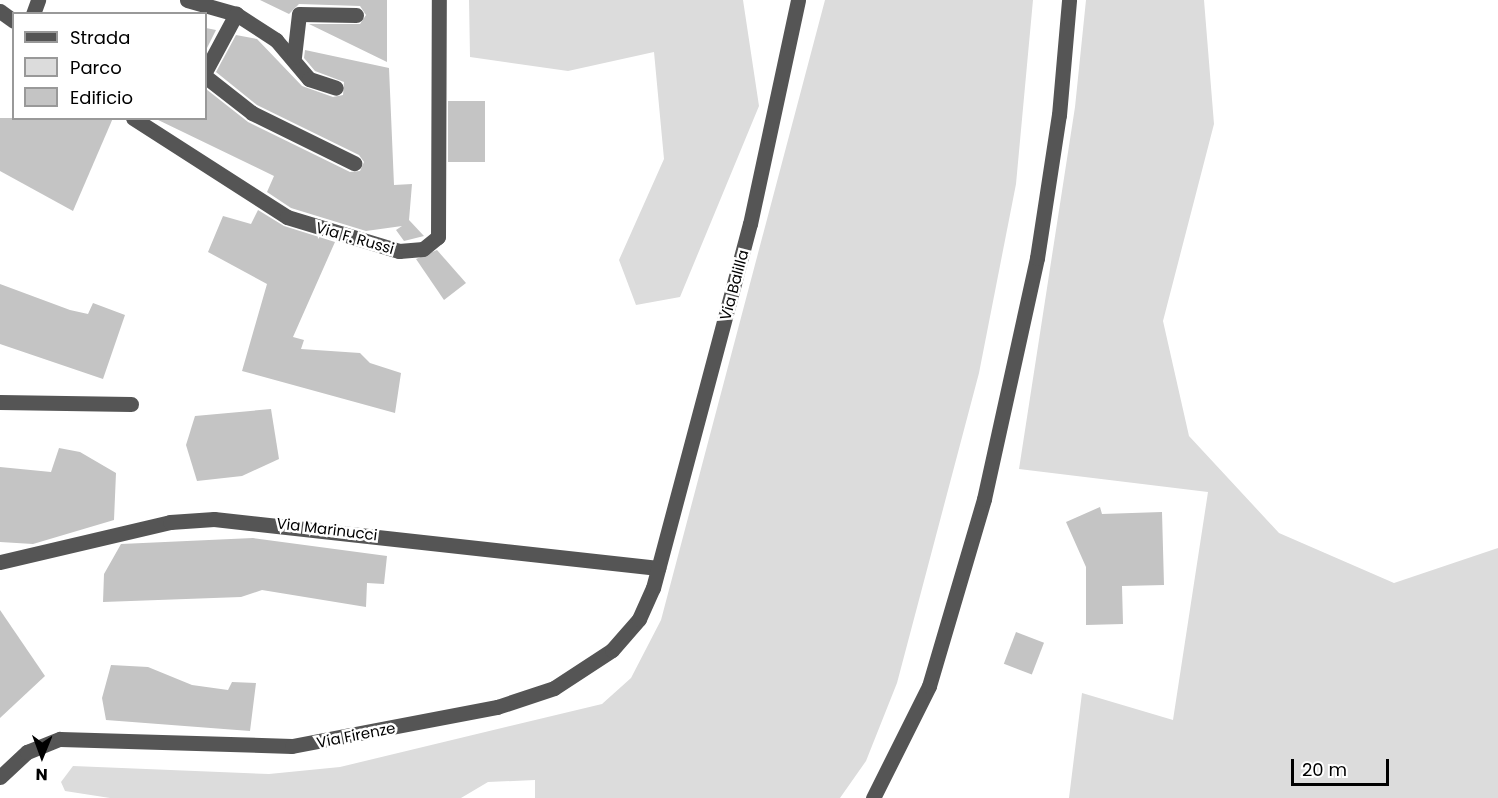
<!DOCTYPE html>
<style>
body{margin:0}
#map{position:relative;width:1498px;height:798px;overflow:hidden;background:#fff;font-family:Poppins,sans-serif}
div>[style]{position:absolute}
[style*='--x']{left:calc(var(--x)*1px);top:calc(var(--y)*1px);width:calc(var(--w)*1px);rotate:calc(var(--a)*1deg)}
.green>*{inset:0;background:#dcdcdc}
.building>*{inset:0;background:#c4c4c4;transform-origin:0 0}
.minor>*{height:15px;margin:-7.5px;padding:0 7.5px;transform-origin:7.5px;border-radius:7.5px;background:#555}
span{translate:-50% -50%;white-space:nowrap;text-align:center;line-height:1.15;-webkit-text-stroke:5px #fff;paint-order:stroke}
.street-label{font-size:15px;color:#000}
.legend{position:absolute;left:12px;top:12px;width:195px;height:108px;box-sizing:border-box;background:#fff;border:2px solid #999;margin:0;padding:8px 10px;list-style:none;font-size:18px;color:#000}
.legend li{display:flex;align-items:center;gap:12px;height:30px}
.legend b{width:30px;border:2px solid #999}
.north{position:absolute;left:12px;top:726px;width:60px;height:60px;-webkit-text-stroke:4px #fff;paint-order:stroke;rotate:181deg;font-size:16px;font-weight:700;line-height:24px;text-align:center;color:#000}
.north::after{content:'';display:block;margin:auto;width:21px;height:27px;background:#000;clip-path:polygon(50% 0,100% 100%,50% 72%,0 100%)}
.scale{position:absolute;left:1291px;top:759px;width:98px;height:27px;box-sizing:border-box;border:3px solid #000;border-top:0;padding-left:8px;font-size:18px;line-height:21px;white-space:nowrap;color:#000;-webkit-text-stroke:4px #fff;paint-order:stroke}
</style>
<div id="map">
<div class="green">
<i style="clip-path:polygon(469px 0,743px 0,759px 106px,680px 297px,636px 305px,619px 260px,664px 159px,654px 52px,568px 71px,470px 57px)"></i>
<i style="clip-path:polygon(825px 0,1033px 0,1016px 184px,979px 373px,897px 683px,866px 761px,840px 798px,535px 798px,535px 780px,488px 782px,461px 798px,110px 798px,65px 791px,61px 782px,73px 766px,269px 774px,340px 767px,602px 704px,631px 678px,661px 620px)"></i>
<i style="clip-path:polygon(1086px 0,1204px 0,1214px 124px,1163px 321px,1189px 436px,1279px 533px,1394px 583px,1498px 548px,1498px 798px,1069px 798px,1082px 693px,1173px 720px,1208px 492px,1019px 469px,1075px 107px)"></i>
</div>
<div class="building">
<i style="clip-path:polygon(260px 0,387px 0,387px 62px,309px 24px,360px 24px,366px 15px,360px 6px,299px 4px,289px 14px)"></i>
<i style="clip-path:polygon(206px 28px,216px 30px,206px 50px)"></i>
<i style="clip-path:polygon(236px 35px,257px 39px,302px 86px,333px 97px,343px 95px,344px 82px,315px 71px,304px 58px,305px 50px,389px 68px,394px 185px,412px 184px,409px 220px,424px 236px,404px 241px,396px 230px,402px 226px,366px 231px,291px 208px,267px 192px,274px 176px,154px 118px,206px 118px,206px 89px,248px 122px,350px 172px,360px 171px,364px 162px,359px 155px,257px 105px,216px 72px)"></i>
<i style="left:448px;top:101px;width:37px;height:61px"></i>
<i style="clip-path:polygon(0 118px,113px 118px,73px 211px,0 171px)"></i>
<i style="clip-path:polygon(258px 210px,284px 226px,335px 242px,293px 337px,304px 340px,301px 349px,360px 353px,370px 363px,401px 373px,395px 413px,242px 371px,267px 284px,208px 252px,223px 216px,251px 224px)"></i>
<i style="clip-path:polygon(437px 250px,466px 283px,444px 300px,416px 259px)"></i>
<i style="clip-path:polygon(0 284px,70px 310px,88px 314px,93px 303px,125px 315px,103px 379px,0 344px)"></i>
<i style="clip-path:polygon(271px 409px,279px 459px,242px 476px,197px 481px,186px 445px,195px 416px)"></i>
<i style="clip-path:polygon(59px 448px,80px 452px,116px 473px,114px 520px,33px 544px,0 542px,0 467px,51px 472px)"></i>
<i style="clip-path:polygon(1100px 507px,1102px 514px,1162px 512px,1164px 585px,1122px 586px,1123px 624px,1086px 625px,1086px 567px,1066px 522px)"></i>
<i style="clip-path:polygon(253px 538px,387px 556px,384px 584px,367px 583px,366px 607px,262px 590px,241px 597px,103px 602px,104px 574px,121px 544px)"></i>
<i style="clip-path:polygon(0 610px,45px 676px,0 718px)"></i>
<i style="left:1016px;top:632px;width:30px;height:34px;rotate:21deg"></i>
<i style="clip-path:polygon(111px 665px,148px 667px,192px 685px,228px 690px,232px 682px,256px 683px,250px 731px,106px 720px,102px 698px)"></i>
</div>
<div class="minor">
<i style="--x:187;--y:0;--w:51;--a:15.9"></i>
<i style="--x:236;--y:14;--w:48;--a:33"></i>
<i style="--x:276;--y:40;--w:51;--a:49.8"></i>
<i style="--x:309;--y:79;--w:28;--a:18"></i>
<i style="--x:0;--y:11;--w:17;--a:36"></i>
<i style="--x:33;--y:14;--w:15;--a:-70"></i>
<i style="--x:294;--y:57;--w:43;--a:-83.4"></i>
<i style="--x:299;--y:14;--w:57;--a:1"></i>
<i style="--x:206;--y:70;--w:64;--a:-61.8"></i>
<i style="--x:206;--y:77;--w:58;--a:38"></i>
<i style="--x:252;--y:113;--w:114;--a:26.1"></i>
<i style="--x:133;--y:118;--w:183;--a:32.7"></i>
<i style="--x:287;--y:217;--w:117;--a:16.9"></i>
<i style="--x:399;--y:251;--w:24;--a:-5"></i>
<i style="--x:423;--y:249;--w:19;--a:-39"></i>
<i style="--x:438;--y:237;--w:237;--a:-89.8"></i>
<i style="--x:0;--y:402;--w:131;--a:0.9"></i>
<i style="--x:0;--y:562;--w:175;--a:-13.2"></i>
<i style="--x:170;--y:522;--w:44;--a:-3.9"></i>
<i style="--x:214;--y:519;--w:447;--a:6.3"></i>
<i style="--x:0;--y:777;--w:37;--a:-43"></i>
<i style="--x:27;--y:752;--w:35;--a:-22"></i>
<i style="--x:60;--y:739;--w:232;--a:1.7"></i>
<i style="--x:292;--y:746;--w:209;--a:-10.8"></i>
<i style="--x:497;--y:707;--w:60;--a:-18.4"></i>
<i style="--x:554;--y:688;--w:69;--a:-33.2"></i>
<i style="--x:612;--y:650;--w:41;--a:-48.9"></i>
<i style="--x:639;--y:619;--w:34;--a:-66"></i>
<i style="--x:653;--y:588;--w:377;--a:-75.1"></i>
<i style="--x:750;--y:224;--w:229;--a:-77.9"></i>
<i style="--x:873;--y:798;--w:125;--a:-63.4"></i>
<i style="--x:929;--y:686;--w:195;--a:-73.6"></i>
<i style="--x:984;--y:499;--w:247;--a:-77.6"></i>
<i style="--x:1037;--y:258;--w:145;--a:-81.3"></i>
<i style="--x:1059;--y:115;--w:115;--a:-85"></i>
</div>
<div class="street-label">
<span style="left:355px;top:238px;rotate:16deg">Via F. Russi</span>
<span style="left:734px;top:285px;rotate:-75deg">Via Balilla</span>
<span style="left:327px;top:529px;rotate:7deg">Via Marinucci</span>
<span style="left:356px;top:735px;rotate:-11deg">Via Firenze</span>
</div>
<ul class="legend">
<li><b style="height:8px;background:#555"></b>Strada</li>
<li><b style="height:16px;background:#dcdcdc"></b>Parco</li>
<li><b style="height:16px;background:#c4c4c4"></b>Edificio</li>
</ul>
<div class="north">N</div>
<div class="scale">20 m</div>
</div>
